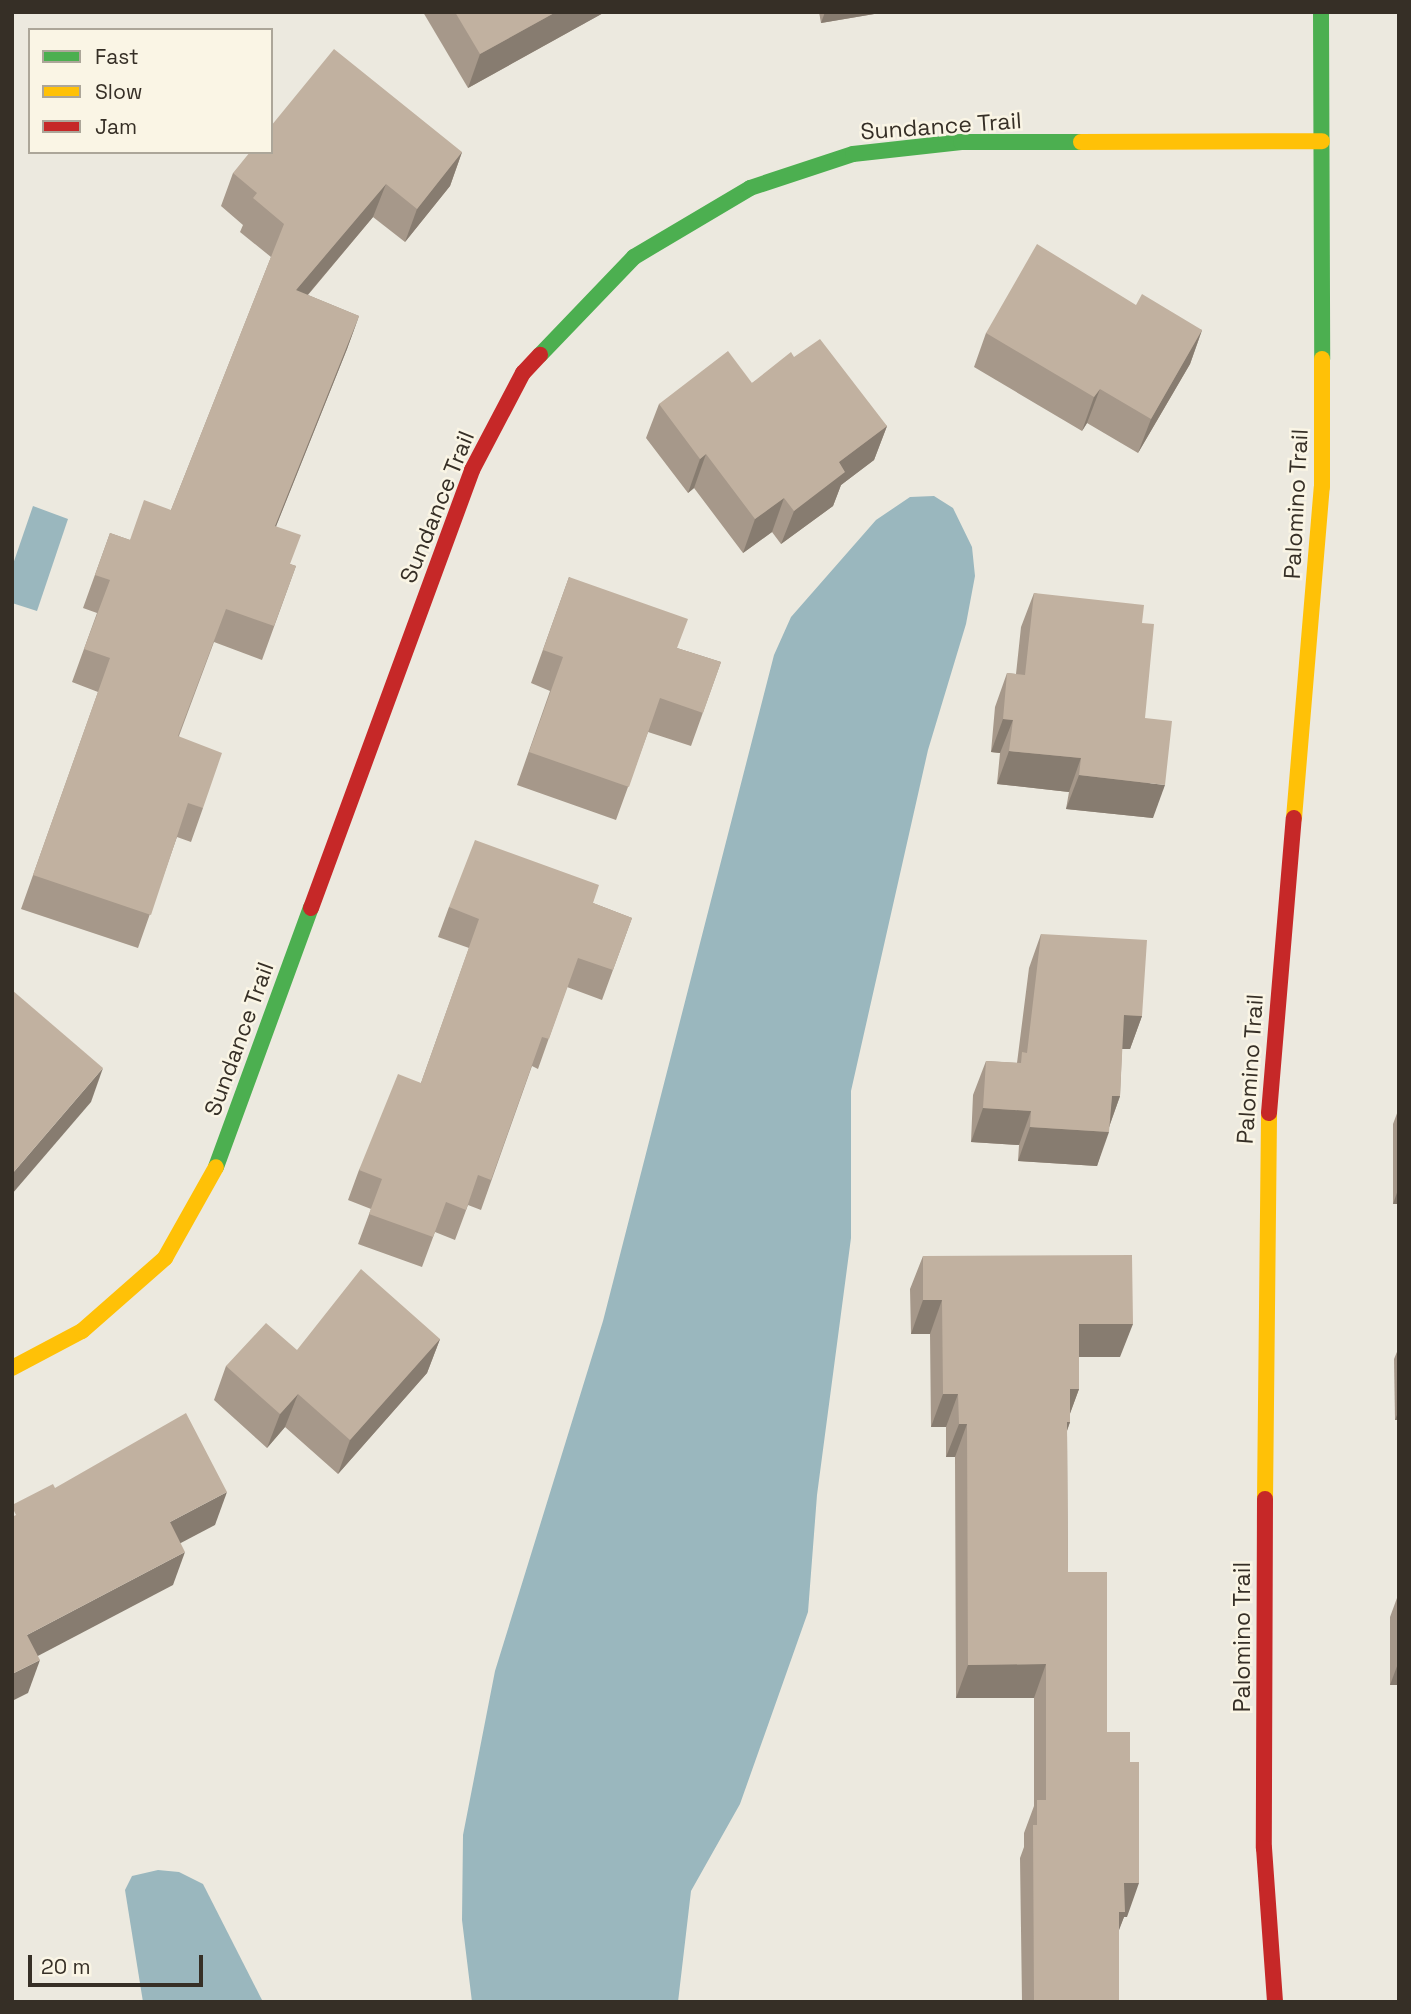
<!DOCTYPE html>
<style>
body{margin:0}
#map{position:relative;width:1411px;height:2014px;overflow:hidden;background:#ece9df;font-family:"Space Grotesk",sans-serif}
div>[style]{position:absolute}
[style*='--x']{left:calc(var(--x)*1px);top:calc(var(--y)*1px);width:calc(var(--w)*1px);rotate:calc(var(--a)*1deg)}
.water>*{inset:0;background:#9ab7be}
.fast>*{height:16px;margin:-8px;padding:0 8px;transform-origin:8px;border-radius:8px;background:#4caf50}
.slow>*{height:16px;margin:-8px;padding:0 8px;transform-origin:8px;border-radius:8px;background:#ffc107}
.jam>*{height:16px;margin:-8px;padding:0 8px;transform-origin:8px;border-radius:8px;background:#c62828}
.wall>*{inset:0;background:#a6988a}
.shaded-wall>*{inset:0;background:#877c70}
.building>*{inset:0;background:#c1b1a0}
span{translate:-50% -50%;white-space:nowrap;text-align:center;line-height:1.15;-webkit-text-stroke:5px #faf5e5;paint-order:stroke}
.street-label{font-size:23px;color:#362f26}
.frame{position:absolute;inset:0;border:14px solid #362f26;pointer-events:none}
.legend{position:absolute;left:28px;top:28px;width:245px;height:126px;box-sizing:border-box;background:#faf5e5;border:2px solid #aca699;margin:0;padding:9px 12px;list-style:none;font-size:21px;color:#362f26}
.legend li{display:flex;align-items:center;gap:14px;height:35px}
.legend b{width:35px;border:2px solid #aca699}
.scale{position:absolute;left:28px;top:1955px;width:175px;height:32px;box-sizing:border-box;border:4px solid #362f26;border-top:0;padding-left:9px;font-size:21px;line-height:24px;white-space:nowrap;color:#362f26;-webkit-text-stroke:5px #faf5e5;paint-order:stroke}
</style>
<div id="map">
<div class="water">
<i style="clip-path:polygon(934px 496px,953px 508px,972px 547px,975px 576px,966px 624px,928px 750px,851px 1091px,851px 1238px,817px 1495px,808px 1612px,740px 1804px,691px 1891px,678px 2002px,472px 2002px,462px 1920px,463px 1835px,495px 1671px,603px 1321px,774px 655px,791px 617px,876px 520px,910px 497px)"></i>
<i style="clip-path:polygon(33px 506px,68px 519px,37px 611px,12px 603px,12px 567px)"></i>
<i style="clip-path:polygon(158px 1870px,179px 1872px,203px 1884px,263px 2002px,143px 2002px,125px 1890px,132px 1876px)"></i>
</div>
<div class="fast">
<i style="--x:1321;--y:12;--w:347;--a:89.8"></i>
<i style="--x:540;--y:355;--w:136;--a:-46.2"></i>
<i style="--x:634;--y:257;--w:135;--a:-30.7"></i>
<i style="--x:750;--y:188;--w:108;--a:-18.3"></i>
<i style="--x:853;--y:154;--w:109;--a:-6.3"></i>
<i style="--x:961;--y:142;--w:120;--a:0"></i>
<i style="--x:216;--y:1167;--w:276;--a:-69.9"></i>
</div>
<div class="slow">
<i style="--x:1081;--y:142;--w:241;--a:-0.2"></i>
<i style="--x:1294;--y:818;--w:332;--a:-85.2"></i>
<i style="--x:1322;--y:487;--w:128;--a:-90"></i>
<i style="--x:12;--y:1368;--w:79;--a:-27.9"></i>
<i style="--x:82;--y:1331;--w:111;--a:-41.3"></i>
<i style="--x:165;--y:1258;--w:104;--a:-60.7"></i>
<i style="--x:1265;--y:1499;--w:386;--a:-89.4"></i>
</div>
<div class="jam">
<i style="--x:311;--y:908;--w:467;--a:-69.8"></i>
<i style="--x:472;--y:470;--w:110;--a:-62.3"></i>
<i style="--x:523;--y:373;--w:25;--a:-47"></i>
<i style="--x:1269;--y:1113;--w:296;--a:-85.2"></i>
<i style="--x:1265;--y:1499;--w:349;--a:90.2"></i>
<i style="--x:1264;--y:1848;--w:154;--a:85.9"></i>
</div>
<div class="wall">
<i style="clip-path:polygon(423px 12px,605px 12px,468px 88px)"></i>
<i style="clip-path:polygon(819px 12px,886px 12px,821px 23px)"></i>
<i style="clip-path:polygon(462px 152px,450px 186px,405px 242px,373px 217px,308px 295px,359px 316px,347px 349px,276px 526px,290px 564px,296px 566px,262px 660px,214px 642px,179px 736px,203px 808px,191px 842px,177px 837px,138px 948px,21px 909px,98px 692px,72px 682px,97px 613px,83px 608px,110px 533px,130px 540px,171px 510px,271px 257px,240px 232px,243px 225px,221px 206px,233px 173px)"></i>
<i style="clip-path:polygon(1136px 305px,1202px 330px,1190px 364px,1138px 453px,1087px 423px,1082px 431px,974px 367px,986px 333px)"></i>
<i style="clip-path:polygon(794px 357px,887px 426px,874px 460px,841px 485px,833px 506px,781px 544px,772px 532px,743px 553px,694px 488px,688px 493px,646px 438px,659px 404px,752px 383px)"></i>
<i style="clip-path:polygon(569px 577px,677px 648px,721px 662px,691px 746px,648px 732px,616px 820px,517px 785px,550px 691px,531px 683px)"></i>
<i style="clip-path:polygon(1034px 593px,1142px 623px,1145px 718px,1153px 818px,1066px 809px,1069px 792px,997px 784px,1000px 753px,991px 752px,995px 707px,1007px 673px,1016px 674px,1021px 627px)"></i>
<i style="clip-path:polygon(593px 903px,632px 918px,602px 1000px,567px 987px,538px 1069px,532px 1066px,481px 1210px,468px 1205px,455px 1240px,435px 1232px,422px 1267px,358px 1244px,371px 1209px,348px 1200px,359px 1170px,421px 1083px,469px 948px,438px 937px,449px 907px)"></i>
<i style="clip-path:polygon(1041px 934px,1142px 1016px,1130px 1049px,1122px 1049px,1120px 1096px,1110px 1124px,1097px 1166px,1018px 1161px,1019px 1145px,971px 1142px,973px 1095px,986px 1061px,1017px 1063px,1029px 968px)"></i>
<i style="clip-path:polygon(1399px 1108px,1399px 1204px,1393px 1204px,1393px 1124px)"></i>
<i style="clip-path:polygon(923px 1256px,1120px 1357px,1079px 1357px,1079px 1389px,1070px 1413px,1070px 1422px,1067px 1431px,1068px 1572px,1107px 1732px,1127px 1917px,1124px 1917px,1119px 1929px,1119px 2002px,1022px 2002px,1020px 1858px,1024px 1847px,1024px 1833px,1034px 1806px,1034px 1698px,956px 1698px,955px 1457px,946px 1457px,946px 1427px,931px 1427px,930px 1334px,911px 1334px,910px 1289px)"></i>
<i style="clip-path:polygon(440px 1339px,427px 1373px,338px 1474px,285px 1427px,267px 1448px,214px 1400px,226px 1366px,297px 1350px)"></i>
<i style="clip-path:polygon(1399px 1347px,1399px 1420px,1395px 1420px,1394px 1359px)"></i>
<i style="clip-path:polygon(1399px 1580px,1399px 1685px,1390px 1685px,1390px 1617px,1397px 1598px,1397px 1586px)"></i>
</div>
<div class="shaded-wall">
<i style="clip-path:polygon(556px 12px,605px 12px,468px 88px,480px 54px)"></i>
<i style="clip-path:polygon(825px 12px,886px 12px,821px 23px)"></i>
<i style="clip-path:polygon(462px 152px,450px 186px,405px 242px,417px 209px)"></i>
<i style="clip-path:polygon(386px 184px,373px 217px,283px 324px,296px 290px)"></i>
<i style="clip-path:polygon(359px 316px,347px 349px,263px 559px,275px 526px)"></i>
<i style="clip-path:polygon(1202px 330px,1190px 364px,1138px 453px,1151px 419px)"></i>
<i style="clip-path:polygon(1100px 389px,1087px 423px,1082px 431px,1094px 397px)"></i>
<i style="clip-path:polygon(887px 426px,874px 460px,841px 485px,833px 506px,781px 544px,794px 511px,839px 462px)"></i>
<i style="clip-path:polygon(706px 454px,694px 488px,688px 493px,700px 459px)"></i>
<i style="clip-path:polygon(784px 498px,772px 532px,743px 553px,755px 519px)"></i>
<i style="clip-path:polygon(1003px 719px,1013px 720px,1000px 753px,991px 752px)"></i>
<i style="clip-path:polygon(1009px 751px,1081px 758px,1069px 792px,997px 784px)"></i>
<i style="clip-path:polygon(1079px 775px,1165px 785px,1153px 818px,1066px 809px)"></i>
<i style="clip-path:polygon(1124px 1015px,1142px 1016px,1130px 1049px,1112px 1049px)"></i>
<i style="clip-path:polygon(103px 1068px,91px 1102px,12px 1194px,12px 1174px)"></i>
<i style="clip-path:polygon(1112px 1096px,1120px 1096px,1108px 1130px)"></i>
<i style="clip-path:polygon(983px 1108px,1031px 1111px,1019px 1145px,971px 1142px)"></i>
<i style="clip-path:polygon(1030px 1127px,1109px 1132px,1097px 1166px,1018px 1161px)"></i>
<i style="clip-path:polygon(1399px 1187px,1399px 1204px,1393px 1204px)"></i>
<i style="clip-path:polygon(923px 1300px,942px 1300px,930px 1334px,911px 1334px)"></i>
<i style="clip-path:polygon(1079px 1324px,1133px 1324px,1120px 1357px,1066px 1357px)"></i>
<i style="clip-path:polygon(440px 1339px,427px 1373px,338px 1474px,350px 1440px)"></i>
<i style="clip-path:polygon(1070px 1389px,1079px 1389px,1067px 1422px,1070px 1422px,1058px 1455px)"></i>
<i style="clip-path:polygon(298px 1394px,285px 1427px,267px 1448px,280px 1414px)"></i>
<i style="clip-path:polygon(943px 1394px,958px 1394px,946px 1427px,931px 1427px)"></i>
<i style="clip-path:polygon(1399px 1410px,1399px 1420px,1395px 1420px)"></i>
<i style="clip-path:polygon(959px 1424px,967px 1424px,955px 1457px,946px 1457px)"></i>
<i style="clip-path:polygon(227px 1492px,215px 1525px,158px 1555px,170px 1522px)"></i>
<i style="clip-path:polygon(185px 1552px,173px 1585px,15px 1668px,27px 1635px)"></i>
<i style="clip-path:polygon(40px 1660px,28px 1693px,12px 1701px,12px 1674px)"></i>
<i style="clip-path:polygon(1399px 1661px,1399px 1685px,1390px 1685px)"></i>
<i style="clip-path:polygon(1046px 1664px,1034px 1698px,956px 1698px,968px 1665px)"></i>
<i style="clip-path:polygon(1124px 1883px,1139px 1883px,1127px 1917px,1124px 1917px,1113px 1946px)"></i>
</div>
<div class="building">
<i style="clip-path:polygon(455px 12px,556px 12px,480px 54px)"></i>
<i style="clip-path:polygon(334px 49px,462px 152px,417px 209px,386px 184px,296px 290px,359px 316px,275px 526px,301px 535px,290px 564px,296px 566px,274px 626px,226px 609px,178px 736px,222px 753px,203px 808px,188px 803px,151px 915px,33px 875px,110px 658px,84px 649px,110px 580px,95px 575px,110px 533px,130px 540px,144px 500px,171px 510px,284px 224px,253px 198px,257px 193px,233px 173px,250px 152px,271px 152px,271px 126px)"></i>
<i style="clip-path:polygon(1037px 244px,1136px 305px,1142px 294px,1202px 330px,1151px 419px,1100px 389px,1094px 397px,986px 333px)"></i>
<i style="clip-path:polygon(820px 339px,887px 426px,839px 462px,845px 472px,794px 511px,784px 498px,755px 519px,706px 454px,700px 459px,659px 404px,728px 351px,752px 383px,791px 352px,794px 357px)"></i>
<i style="clip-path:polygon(569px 577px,688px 619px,677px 648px,721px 662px,703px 713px,660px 698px,629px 787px,529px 752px,563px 657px,543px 650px)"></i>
<i style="clip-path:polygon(1034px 593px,1144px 605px,1142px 623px,1154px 624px,1145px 718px,1172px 721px,1165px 785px,1079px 775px,1081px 758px,1009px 751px,1013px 720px,1003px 719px,1007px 673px,1025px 675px)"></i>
<i style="clip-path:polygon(475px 840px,599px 885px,593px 903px,632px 918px,613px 970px,578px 958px,549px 1039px,542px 1037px,491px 1180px,478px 1175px,466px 1210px,446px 1202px,433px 1237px,369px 1214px,382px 1179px,359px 1170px,398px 1074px,421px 1083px,479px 919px,449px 907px)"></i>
<i style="clip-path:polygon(1041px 934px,1147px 940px,1142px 1016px,1124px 1015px,1120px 1096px,1112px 1096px,1109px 1132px,1030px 1127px,1031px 1111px,983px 1108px,986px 1061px,1021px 1063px,1022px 1052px,1027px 1053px)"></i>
<i style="clip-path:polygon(12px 990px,103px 1068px,12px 1174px)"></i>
<i style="clip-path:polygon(1132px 1255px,1133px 1324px,1079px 1324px,1079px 1389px,1070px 1389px,1070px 1422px,1067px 1422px,1068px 1572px,1107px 1572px,1107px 1732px,1130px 1732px,1130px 1762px,1139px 1762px,1139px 1883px,1124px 1883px,1125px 1912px,1119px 1912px,1119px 2002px,1034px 2002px,1033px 1825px,1037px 1825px,1037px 1800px,1046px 1800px,1046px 1664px,968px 1665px,967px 1424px,959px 1424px,958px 1394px,943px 1394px,942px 1300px,923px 1300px,923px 1256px)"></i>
<i style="clip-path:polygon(361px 1269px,440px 1339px,350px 1440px,298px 1394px,280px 1414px,226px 1366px,266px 1323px,297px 1350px)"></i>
<i style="clip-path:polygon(186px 1413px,227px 1492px,170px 1522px,185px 1552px,27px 1635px,40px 1660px,12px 1674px,12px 1517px,16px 1515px,12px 1507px,12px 1505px,53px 1484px,55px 1488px)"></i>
</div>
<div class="street-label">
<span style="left:941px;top:126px;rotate:-4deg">Sundance Trail</span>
<span style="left:1296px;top:504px;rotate:-87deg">Palomino Trail</span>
<span style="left:437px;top:507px;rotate:-68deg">Sundance Trail</span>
<span style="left:239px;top:1039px;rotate:-70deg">Sundance Trail</span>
<span style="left:1250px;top:1069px;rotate:-86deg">Palomino Trail</span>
<span style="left:1242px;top:1637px;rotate:-90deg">Palomino Trail</span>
</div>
<div class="frame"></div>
<ul class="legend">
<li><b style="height:9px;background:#4caf50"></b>Fast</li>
<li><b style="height:9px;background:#ffc107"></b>Slow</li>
<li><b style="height:9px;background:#c62828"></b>Jam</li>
</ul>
<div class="scale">20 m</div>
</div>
